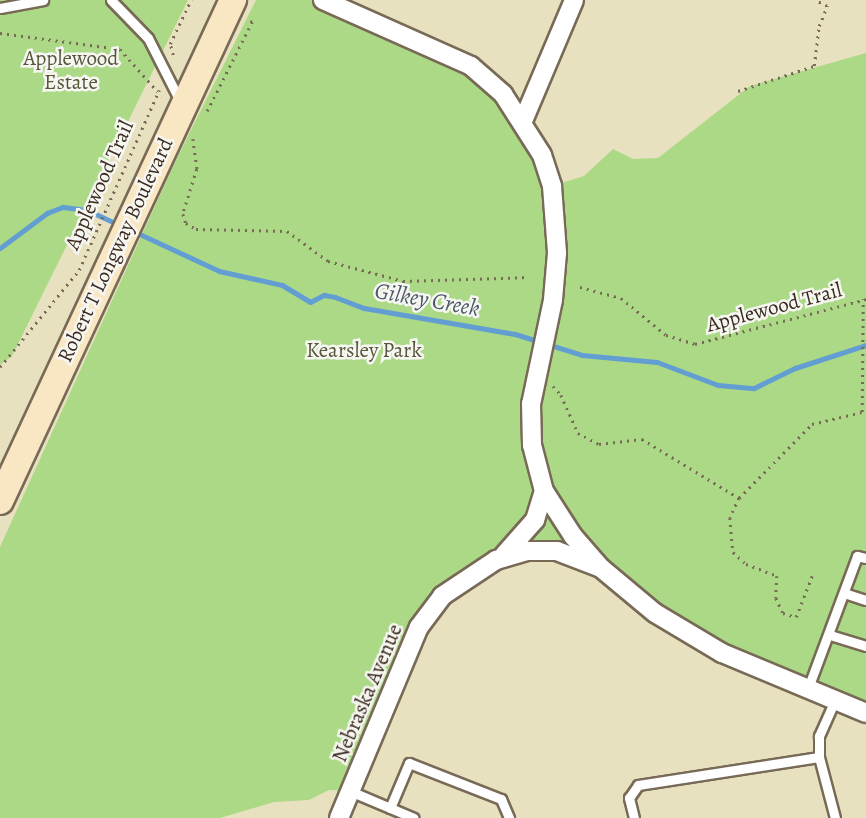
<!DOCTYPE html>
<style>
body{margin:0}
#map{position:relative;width:866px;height:818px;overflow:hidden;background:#e8e1bf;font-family:Alegreya,serif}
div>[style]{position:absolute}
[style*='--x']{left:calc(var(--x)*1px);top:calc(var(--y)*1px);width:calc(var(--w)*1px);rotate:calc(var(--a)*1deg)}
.green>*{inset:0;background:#abd986}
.stream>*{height:5px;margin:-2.5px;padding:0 2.5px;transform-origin:2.5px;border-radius:2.5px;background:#639ed3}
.path>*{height:2.5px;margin-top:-1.25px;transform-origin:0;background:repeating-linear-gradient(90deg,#786a56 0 2px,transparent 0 7px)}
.roads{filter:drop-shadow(2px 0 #786a56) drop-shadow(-2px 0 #786a56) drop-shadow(0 2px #786a56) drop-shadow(0 -2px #786a56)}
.lane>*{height:9px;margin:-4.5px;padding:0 4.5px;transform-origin:4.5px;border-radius:4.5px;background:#fff}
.street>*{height:18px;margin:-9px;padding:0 9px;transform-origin:9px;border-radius:9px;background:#fff}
.secondary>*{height:26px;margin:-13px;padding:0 13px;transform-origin:13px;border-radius:13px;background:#f9e7c3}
span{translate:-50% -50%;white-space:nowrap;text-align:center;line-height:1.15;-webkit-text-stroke:5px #f6f6f2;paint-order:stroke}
.park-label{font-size:21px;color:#575638}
.street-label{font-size:21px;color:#3b2a1e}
.water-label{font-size:23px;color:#4b5866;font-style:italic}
</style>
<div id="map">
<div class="green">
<i style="clip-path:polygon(0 0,188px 0,12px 356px,0 365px)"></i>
<i style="clip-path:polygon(256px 0,325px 0,471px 66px,523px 121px,552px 186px,584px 176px,613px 149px,633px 159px,658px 158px,750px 86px,866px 53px,866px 713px,722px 653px,601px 568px,527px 551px,442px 596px,350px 791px,329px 790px,309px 800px,274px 802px,220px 818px,0 818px,0 547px,175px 162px)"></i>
</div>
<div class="stream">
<i style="--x:133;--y:231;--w:95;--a:24.9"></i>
<i style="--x:219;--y:271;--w:65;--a:12.5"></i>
<i style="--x:282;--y:285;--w:33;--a:31"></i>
<i style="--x:310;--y:302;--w:16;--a:-27"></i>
<i style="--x:324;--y:295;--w:11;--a:10"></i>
<i style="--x:335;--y:297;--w:31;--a:21"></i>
<i style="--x:364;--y:308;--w:153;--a:9.8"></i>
<i style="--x:515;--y:334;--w:70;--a:17.4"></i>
<i style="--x:582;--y:355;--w:75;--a:5.3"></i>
<i style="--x:657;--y:362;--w:65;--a:20.7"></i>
<i style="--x:718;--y:385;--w:36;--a:5"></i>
<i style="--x:754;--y:388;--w:46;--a:-26"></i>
<i style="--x:795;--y:368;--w:75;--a:-17.9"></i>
<i style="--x:0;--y:248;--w:59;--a:-36.7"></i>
<i style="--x:47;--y:213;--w:17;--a:-21"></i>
<i style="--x:63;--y:207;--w:24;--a:7"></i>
<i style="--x:87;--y:210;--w:38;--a:25"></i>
</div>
<div class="path">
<i style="--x:0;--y:33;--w:121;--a:7.6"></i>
<i style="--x:120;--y:49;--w:57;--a:48.5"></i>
<i style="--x:173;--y:55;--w:11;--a:-105"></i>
<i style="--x:170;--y:44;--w:49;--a:-64.5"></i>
<i style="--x:738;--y:91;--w:80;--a:-18.2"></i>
<i style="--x:814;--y:66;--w:40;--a:-82.9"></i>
<i style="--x:819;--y:26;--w:22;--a:-68"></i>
<i style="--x:827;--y:6;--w:14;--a:-155"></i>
<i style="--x:207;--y:111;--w:100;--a:-63.2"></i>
<i style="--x:252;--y:22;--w:5;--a:-158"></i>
<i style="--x:193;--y:139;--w:30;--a:82"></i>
<i style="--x:197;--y:169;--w:47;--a:107.3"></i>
<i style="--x:183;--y:214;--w:9;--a:72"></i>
<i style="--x:186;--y:223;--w:12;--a:31"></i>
<i style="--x:196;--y:229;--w:91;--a:1.3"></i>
<i style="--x:287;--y:231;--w:51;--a:36.2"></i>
<i style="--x:328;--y:261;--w:78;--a:14.9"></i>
<i style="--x:403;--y:281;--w:125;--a:-1.8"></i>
<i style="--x:580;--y:287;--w:42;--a:15"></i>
<i style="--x:621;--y:298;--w:58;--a:39.4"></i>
<i style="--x:666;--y:335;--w:30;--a:17"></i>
<i style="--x:695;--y:344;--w:177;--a:-14.7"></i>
<i style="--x:0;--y:367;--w:125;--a:-50.8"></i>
<i style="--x:79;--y:270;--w:197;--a:-66"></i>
<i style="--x:553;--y:386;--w:12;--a:48"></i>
<i style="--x:561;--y:395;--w:42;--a:65.9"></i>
<i style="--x:578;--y:433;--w:24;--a:28"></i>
<i style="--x:599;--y:444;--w:43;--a:-6.6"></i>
<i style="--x:642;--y:439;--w:114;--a:31.3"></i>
<i style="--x:739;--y:498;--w:104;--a:-45.4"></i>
<i style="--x:812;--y:424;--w:51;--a:-13.5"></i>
<i style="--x:862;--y:412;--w:113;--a:-89.5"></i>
<i style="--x:739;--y:498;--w:22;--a:114"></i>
<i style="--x:730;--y:518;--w:34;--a:85"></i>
<i style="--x:733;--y:552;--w:18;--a:43"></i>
<i style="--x:746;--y:564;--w:33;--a:21"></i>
<i style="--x:777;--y:576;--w:22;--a:93"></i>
<i style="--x:776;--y:598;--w:17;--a:65"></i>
<i style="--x:783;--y:613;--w:14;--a:17"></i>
<i style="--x:796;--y:617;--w:44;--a:-68.7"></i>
</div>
<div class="roads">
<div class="lane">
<i style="--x:111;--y:0;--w:53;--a:45.8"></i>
<i style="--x:148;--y:38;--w:71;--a:63.1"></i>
<i style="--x:0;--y:8;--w:44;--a:-10.5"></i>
<i style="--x:844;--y:593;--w:23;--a:18"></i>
<i style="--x:830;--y:635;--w:38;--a:17"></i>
<i style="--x:808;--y:688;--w:141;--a:-69.6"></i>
<i style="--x:857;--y:556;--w:9;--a:13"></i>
<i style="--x:350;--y:791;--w:69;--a:22.9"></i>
<i style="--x:390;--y:808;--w:49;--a:-67.1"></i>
<i style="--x:409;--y:763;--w:99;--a:21.4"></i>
<i style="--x:501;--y:799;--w:21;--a:67"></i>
<i style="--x:634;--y:818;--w:21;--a:-104"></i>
<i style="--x:629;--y:798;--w:16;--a:-55"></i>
<i style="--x:638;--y:785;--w:183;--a:-8.8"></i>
<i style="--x:835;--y:818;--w:63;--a:-104.7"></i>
<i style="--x:819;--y:757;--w:21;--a:-90"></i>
<i style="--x:819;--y:736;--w:39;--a:-66"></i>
</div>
<div class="street">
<i style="--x:323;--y:0;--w:162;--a:24"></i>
<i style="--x:471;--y:66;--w:43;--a:41.2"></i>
<i style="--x:503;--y:94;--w:72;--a:57.4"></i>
<i style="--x:542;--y:155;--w:33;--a:72"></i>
<i style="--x:552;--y:186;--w:67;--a:85.7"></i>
<i style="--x:557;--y:253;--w:47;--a:94.9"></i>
<i style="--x:553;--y:300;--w:106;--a:101.9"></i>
<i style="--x:531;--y:404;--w:41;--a:88.6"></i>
<i style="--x:532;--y:445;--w:48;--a:75.4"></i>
<i style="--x:544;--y:491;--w:54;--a:57.2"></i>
<i style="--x:573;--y:536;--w:43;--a:48.8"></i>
<i style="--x:601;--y:568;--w:70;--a:39.8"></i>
<i style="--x:655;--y:613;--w:78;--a:30.8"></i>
<i style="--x:722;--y:653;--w:156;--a:22.6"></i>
<i style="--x:523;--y:121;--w:131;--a:-67.1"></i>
<i style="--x:504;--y:555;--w:47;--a:-48.5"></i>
<i style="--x:535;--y:520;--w:30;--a:-73"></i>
<i style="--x:339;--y:818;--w:207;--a:-67.3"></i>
<i style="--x:419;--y:627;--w:39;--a:-53"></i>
<i style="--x:442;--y:596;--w:65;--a:-33.7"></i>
<i style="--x:496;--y:560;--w:32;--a:-16"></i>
<i style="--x:527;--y:551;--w:30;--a:0"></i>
<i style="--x:557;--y:551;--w:44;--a:21.3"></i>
</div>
<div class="secondary">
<i style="--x:0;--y:501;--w:553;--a:-65.06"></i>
</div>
</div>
<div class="park-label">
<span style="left:71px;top:70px">Applewood<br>Estate</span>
<span style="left:364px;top:350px">Kearsley Park</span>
</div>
<div class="street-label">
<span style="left:99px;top:185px;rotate:-66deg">Applewood Trail</span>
<span style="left:115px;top:250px;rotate:-65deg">Robert T Longway Boulevard</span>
<span style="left:774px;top:307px;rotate:-15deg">Applewood Trail</span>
<span style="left:367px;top:693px;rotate:-67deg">Nebraska Avenue</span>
</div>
<div class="water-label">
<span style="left:427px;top:300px;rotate:10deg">Gilkey Creek</span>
</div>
</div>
